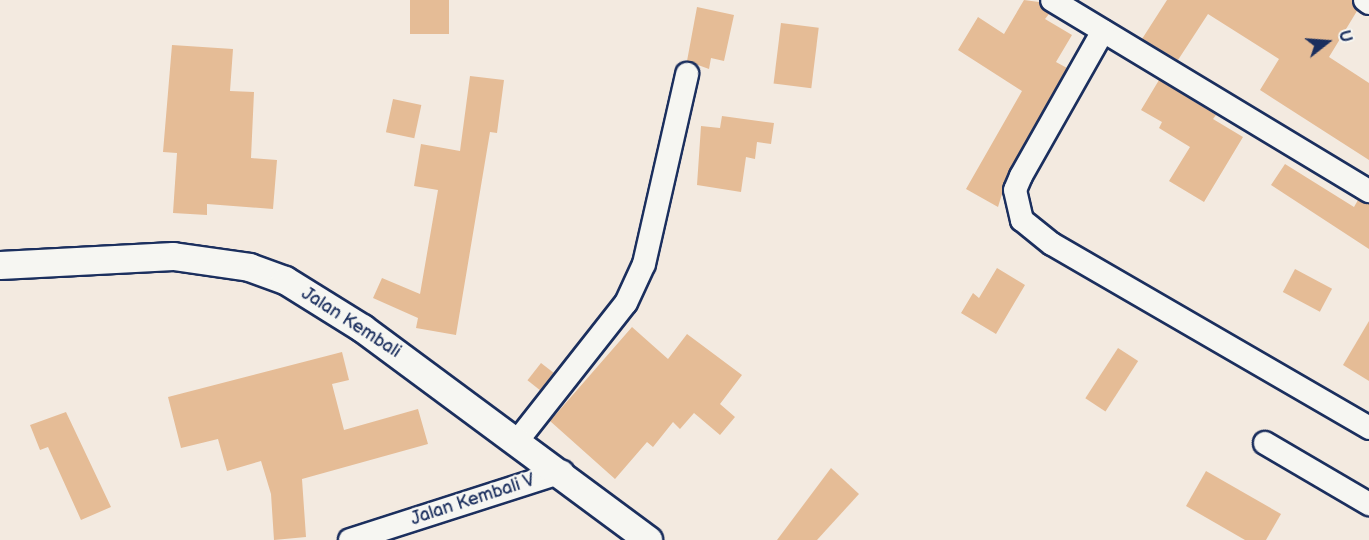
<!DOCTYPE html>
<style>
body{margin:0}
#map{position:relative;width:1369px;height:540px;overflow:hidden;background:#f3eae0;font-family:"Balsamiq Sans",sans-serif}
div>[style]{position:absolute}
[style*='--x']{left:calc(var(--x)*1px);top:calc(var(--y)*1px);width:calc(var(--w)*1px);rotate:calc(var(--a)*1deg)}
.building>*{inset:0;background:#e5bc96;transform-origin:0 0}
.roads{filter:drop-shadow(2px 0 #1b2f5e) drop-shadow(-2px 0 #1b2f5e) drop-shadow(0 2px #1b2f5e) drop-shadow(0 -2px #1b2f5e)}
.minor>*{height:22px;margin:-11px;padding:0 11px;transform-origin:11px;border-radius:11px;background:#f6f6f2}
.tertiary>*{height:27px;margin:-13.5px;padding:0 13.5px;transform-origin:13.5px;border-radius:13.5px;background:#f6f6f2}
span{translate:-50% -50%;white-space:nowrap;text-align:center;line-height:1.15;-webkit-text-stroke:4.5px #f6f6f2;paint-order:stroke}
.street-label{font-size:18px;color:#1b2f5e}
.north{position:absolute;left:1297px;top:12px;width:60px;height:60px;-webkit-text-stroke:4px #f6f6f2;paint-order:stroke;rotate:73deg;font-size:16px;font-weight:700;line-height:24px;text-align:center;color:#1b2f5e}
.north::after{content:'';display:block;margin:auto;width:21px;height:27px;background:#1b2f5e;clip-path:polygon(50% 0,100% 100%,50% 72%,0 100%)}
</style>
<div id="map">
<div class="building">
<i style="left:410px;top:0;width:39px;height:34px"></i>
<i style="clip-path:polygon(1024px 0,1039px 2px,1049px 14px,1045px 19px,1072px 35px,1056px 62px,1067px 68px,1009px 171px,998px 207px,966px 189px,1022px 91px,958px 50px,978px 17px,1004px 34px)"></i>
<i style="clip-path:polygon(1167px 0,1352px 0,1357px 11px,1329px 57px,1369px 83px,1369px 160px,1260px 90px,1279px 59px,1208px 14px,1178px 60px,1142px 39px)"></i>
<i style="clip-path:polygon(697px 7px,734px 15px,724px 61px,711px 58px,709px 69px,687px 61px)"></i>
<i style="left:781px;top:23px;width:38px;height:61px;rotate:7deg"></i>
<i style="clip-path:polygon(172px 45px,233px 49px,230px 91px,254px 92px,251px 158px,277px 160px,273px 209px,207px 204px,207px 215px,173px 213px,177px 153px,163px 152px)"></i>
<i style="clip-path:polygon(470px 76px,504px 80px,497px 133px,490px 132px,456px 335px,416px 328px,418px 318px,373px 298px,382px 278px,420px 294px,438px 190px,414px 186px,421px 144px,460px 151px)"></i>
<i style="clip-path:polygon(1159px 80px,1216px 115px,1213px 119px,1243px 137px,1204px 202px,1169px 181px,1190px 147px,1159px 128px,1162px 122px,1141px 110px)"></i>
<i style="left:393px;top:99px;width:29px;height:34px;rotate:12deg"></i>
<i style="clip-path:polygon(722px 116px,774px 123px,771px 144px,757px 142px,755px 159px,746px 157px,741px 192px,697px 185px,701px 126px,720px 128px)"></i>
<i style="clip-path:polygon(1285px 164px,1354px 207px,1358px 200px,1369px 204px,1369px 249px,1271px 185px)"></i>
<i style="clip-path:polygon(997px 268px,1025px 285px,996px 334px,961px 313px,973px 293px,979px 298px)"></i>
<i style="left:1295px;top:269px;width:42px;height:26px;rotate:28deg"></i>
<i style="clip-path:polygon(1369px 321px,1369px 381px,1343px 365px)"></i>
<i style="clip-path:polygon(632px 327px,668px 359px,687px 334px,742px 375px,720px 404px,735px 417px,720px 435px,694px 413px,680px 429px,673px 422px,653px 447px,647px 442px,615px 479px,550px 421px)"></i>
<i style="left:1118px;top:348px;width:24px;height:60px;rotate:33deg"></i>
<i style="clip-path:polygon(342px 352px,349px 380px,332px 384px,344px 430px,418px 409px,428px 444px,302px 479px,306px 537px,274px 540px,271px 494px,261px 461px,227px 471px,218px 439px,181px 448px,168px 397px)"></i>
<i style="left:541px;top:363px;width:16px;height:22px;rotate:38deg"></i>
<i style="clip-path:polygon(66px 412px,111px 507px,81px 520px,48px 447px,40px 450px,30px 425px)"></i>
<i style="clip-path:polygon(831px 468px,859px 494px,817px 540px,777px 540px)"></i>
<i style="clip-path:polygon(1206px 471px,1281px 514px,1266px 540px,1245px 540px,1186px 506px)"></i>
</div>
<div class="roads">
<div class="minor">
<i style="--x:1052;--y:0;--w:370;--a:31.1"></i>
<i style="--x:1365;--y:0;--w:5;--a:37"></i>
<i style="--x:1103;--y:31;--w:167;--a:119.5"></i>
<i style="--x:1021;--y:176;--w:15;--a:113"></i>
<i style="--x:1015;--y:190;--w:31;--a:77"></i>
<i style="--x:1022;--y:220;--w:38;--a:39"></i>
<i style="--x:1052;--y:244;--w:367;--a:30.1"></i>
<i style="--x:518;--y:440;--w:174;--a:-51.8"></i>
<i style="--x:626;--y:303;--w:43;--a:-65.2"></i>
<i style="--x:644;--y:264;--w:195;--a:-77.2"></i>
<i style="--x:1265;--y:443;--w:121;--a:30.4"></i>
<i style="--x:350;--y:540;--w:223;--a:-17.8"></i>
</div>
<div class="tertiary">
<i style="--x:0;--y:265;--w:173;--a:-3"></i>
<i style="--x:173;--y:256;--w:77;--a:8.2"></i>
<i style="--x:249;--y:267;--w:38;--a:20"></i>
<i style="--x:285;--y:280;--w:91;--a:31.9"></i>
<i style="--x:362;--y:328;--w:356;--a:36.5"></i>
</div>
</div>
<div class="street-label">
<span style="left:351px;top:323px;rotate:33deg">Jalan Kembali</span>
<span style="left:473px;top:500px;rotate:-18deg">Jalan Kembali V</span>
</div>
<div class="north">U</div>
</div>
